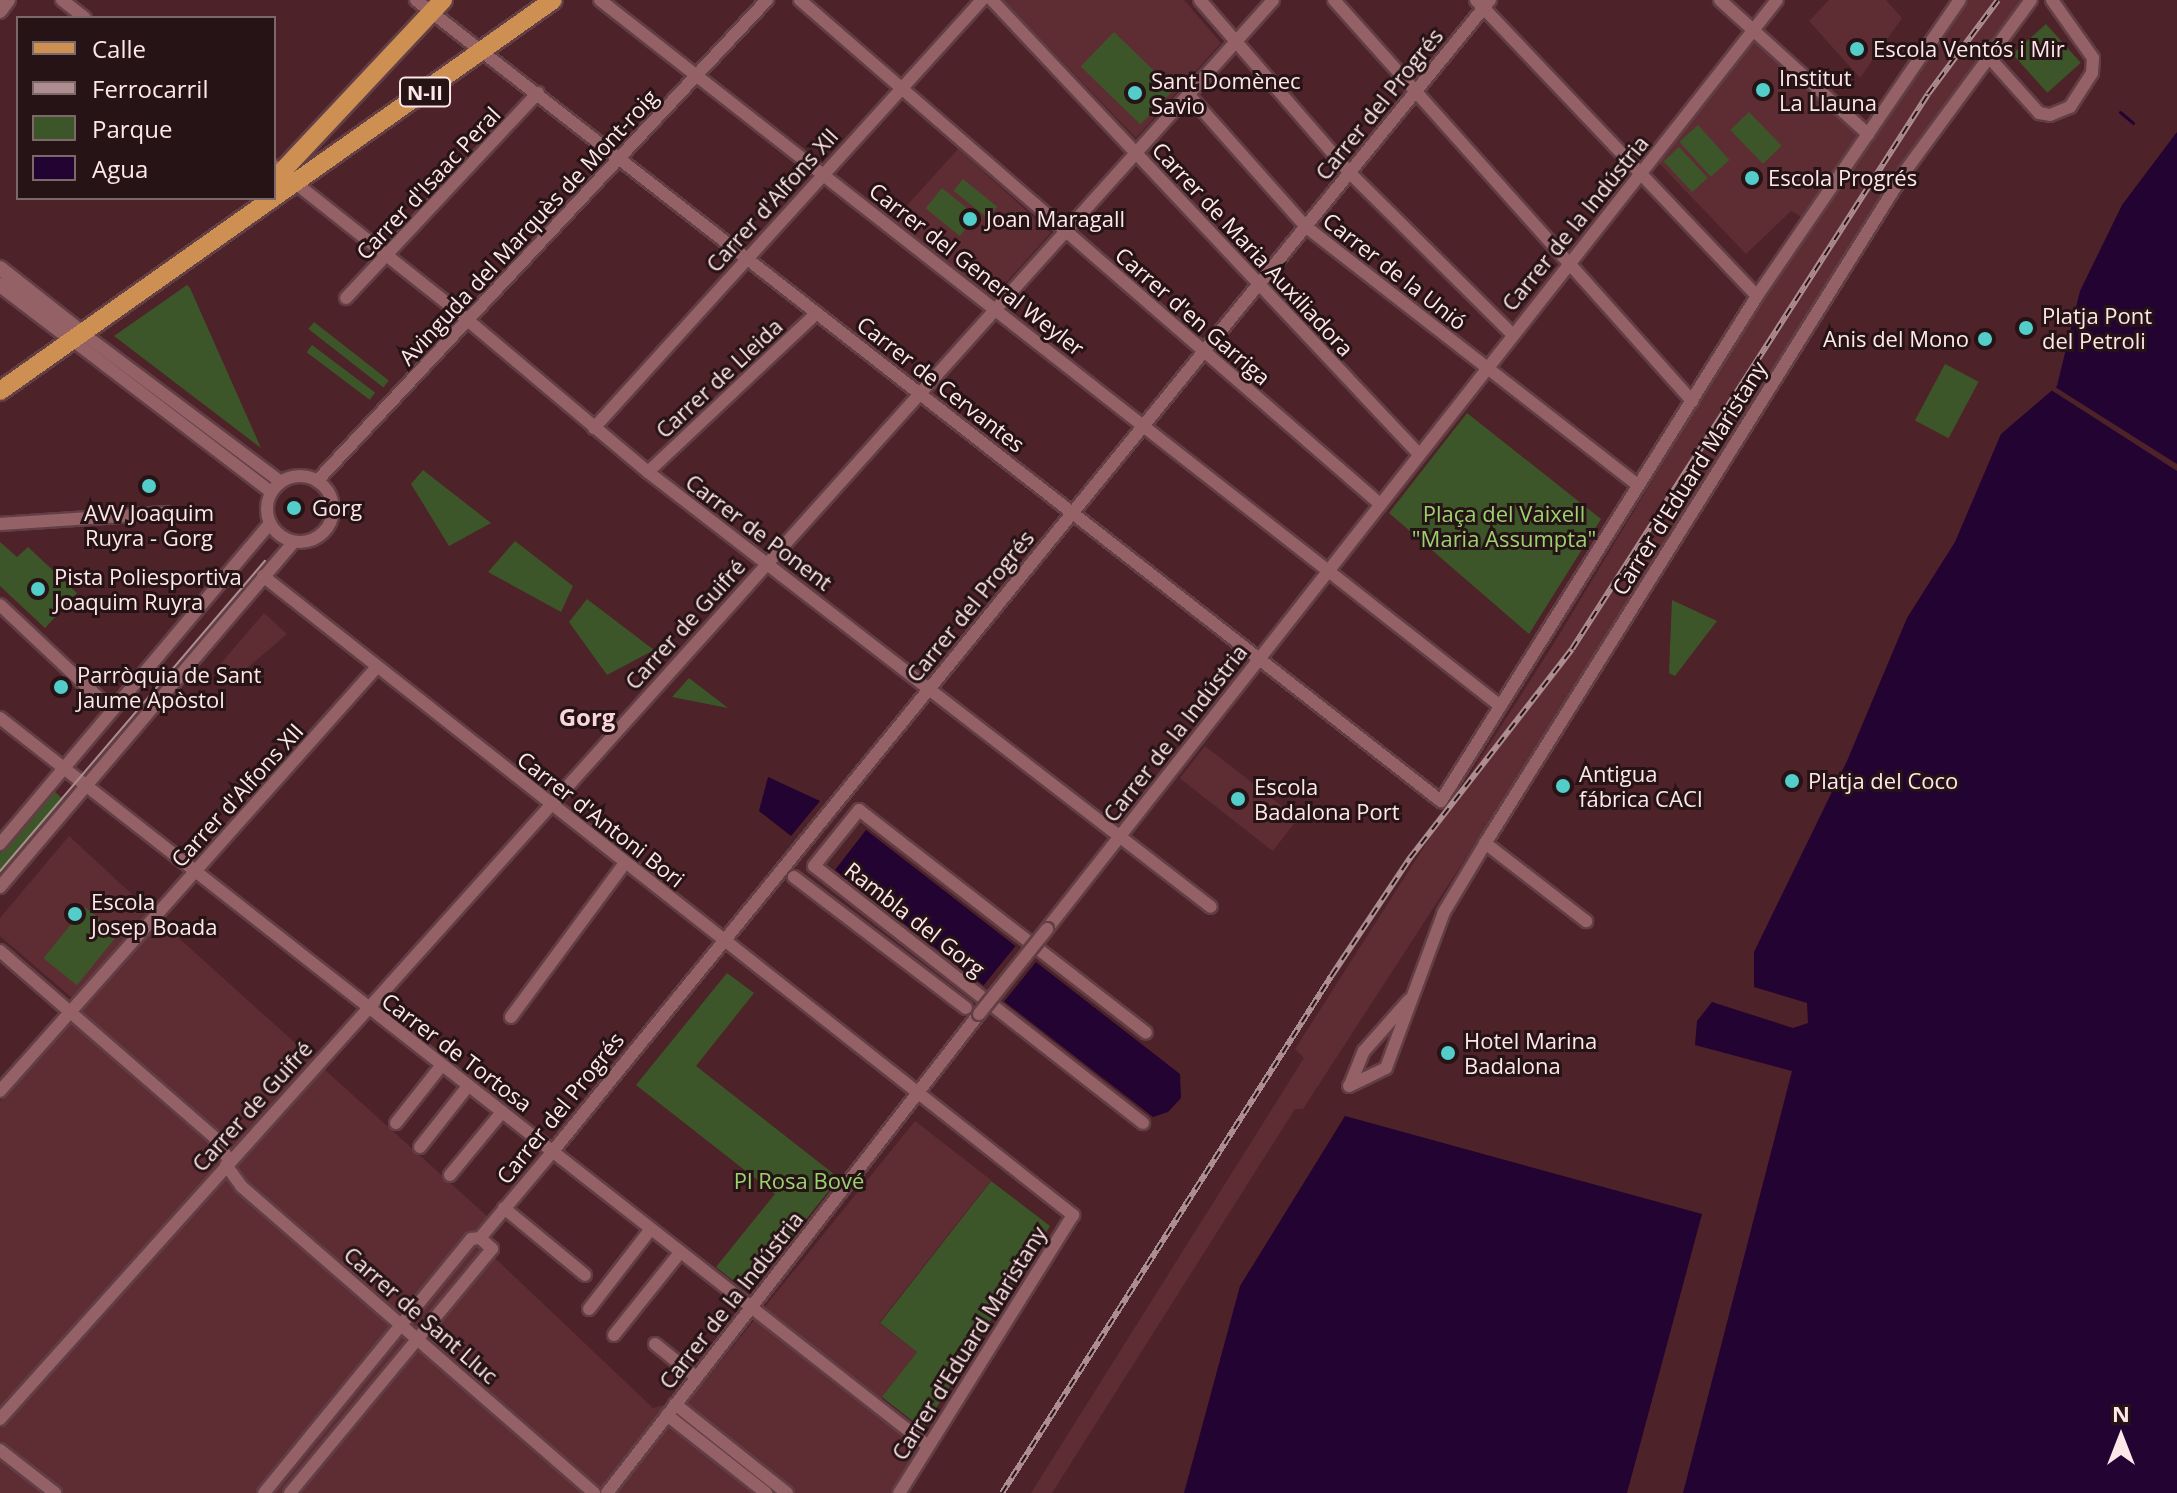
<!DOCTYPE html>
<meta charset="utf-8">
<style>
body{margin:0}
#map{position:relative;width:2177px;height:1493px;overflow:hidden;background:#4d2228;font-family:"Open Sans",sans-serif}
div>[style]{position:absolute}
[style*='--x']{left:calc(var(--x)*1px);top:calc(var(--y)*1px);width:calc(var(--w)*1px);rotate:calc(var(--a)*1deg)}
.built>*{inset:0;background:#5e2d34;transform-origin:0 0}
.green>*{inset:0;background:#3d5629;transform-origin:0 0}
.water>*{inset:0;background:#230331}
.pier>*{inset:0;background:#4d2228;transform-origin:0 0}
.stream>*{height:3px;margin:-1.5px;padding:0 1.5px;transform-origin:1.5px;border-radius:1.5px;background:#230331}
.roads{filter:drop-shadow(2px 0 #623e45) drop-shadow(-2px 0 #623e45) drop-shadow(0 2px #623e45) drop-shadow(0 -2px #623e45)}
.minor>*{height:12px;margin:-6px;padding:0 6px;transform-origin:6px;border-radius:6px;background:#936166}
.minor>.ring{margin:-6px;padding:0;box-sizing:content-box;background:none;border:12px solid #936166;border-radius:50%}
.tertiary>*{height:14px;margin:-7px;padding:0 7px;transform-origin:7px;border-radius:7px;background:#936166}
.primary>*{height:18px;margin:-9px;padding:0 9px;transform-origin:9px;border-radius:9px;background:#ce8f53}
.tram>*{height:2px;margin:-1px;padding:0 1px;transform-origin:1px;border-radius:1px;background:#ad8d90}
.rail>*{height:6px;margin-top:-3px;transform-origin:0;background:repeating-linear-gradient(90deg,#261315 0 9px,#ad8d90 0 18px);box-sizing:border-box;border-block:2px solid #ad8d90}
.bridges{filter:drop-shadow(2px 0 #623e45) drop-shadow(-2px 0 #623e45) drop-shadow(0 2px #623e45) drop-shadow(0 -2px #623e45)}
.minor-bridge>*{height:12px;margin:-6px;padding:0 6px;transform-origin:6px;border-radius:6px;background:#936166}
.dots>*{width:22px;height:22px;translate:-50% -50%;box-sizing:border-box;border:4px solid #261315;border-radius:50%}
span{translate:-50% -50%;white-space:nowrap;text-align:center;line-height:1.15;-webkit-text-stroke:6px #261315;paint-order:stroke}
.shield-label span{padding:2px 6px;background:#261315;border:2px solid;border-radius:6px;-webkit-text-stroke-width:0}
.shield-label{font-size:20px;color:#fee7e8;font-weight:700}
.poi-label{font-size:22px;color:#fee7e8}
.left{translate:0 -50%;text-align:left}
.right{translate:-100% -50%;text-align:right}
.street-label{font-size:22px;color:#fee7e8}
.park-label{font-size:22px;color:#9bd26f}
.neighbourhood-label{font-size:24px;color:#f9d7d9;font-weight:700}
.legend{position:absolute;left:16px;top:16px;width:260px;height:184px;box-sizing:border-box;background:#261315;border:2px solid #7c6869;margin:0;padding:10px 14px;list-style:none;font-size:24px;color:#fee7e8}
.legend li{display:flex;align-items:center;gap:16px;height:40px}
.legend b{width:40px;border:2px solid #7c6869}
.north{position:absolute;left:2081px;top:1397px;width:80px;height:80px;-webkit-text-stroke:6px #261315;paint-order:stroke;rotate:0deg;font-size:22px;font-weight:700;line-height:32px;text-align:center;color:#fee7e8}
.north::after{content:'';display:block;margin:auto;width:28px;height:36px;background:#fee7e8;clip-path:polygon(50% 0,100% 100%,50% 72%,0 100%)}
</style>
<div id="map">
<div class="built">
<i style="clip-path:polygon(1003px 0,1184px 0,1221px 43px,1136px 138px)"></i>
<i style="clip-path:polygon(1829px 0,1886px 0,1902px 18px,1860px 78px,1809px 21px)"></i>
<i style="clip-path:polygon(1963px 0,2020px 0,1801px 326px,1480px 836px,1303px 1109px,1295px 1109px,1052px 1493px,1031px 1493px,1304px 1058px,1295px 1049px,1556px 640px,1765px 294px)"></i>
<i style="clip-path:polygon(1754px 41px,1859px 134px,1805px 219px,1791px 211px,1746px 254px,1659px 163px)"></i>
<i style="left:958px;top:149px;width:125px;height:96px;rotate:42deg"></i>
<i style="clip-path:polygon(264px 613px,287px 634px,231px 682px,217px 668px)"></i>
<i style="left:1205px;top:746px;width:118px;height:41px;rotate:38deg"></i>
<i style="clip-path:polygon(69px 836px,150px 911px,72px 998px,0 936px,0 918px)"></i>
<i style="clip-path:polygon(161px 922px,488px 1217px,496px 1259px,653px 1408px,692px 1397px,915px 1121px,991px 1180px,879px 1323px,917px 1352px,875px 1407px,926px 1446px,893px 1493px,0 1493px,0 1101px)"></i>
</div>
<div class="green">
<i style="left:2046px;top:24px;width:52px;height:45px;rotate:48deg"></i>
<i style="left:1114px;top:32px;width:83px;height:48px;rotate:44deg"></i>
<i style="left:1749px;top:112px;width:47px;height:26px;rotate:46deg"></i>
<i style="left:1698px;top:125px;width:47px;height:25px;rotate:48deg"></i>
<i style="left:1679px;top:147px;width:42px;height:21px;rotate:47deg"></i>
<i style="left:963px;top:179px;width:44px;height:15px;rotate:39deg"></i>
<i style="left:942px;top:188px;width:44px;height:26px;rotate:39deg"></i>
<i style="clip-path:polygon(187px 285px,190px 288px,261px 448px,114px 336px)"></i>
<i style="left:314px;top:322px;width:95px;height:9px;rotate:38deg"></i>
<i style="left:312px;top:345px;width:79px;height:9px;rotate:37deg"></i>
<i style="left:1945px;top:364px;width:38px;height:64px;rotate:28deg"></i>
<i style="clip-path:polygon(1467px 413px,1601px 519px,1529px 634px,1389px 513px)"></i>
<i style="clip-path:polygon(423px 470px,491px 523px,449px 546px,411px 484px)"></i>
<i style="clip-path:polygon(515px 541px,573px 586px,561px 612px,488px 572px)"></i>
<i style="clip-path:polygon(0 542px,17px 557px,28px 547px,77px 593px,45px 628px,0 586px)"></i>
<i style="clip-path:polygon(587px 599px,654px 650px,607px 675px,569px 622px)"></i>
<i style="clip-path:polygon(1672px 600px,1717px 621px,1675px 676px,1669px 673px)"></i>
<i style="clip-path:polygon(689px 678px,728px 708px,672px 697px)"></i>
<i style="clip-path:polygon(53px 790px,66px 802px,0 880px,0 853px)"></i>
<i style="left:85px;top:907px;width:43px;height:66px;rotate:39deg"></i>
<i style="clip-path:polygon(727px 973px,754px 993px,696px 1066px,839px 1178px,748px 1292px,716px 1267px,775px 1194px,636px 1085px)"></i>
<i style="clip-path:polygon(991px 1181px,1050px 1226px,923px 1429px,882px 1397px,917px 1352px,880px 1323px)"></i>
</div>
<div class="water">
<i style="clip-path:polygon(2177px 132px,2177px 1493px,1683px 1493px,1792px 1071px,1695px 1045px,1697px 1021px,1712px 1002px,1793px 1028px,1808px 1023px,1807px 1003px,1754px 987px,1754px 952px,1847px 761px,1907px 618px,1955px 542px,2001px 434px,2057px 386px,2080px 291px,2122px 205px)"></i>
<i style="clip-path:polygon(768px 777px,820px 801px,791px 836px,759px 811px)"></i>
<i style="clip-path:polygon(866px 830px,1180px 1074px,1181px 1098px,1168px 1112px,1153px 1117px,835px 870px)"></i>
<i style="clip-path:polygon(1345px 1116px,1702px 1214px,1627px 1493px,1184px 1493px,1240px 1286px)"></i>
</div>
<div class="pier">
<i style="clip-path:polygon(2052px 385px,2177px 464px,2177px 471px,2048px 388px)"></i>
<i style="left:1018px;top:943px;width:26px;height:58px;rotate:39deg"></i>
</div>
<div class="stream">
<i style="--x:2120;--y:112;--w:17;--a:40"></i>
</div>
<div class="roads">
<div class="minor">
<i style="--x:62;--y:0;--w:29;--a:38"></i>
<i style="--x:416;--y:0;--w:1301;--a:38.01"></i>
<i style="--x:1441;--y:801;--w:596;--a:-57.96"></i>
<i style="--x:1757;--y:296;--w:359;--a:-55.6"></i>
<i style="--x:600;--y:0;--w:1142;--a:38.1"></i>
<i style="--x:800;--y:0;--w:768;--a:40.99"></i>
<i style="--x:992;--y:0;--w:623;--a:46.76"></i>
<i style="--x:1200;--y:0;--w:229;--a:49.1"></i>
<i style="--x:1350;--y:173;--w:228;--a:44.8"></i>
<i style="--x:1334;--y:0;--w:538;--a:48.24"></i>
<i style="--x:1476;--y:0;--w:408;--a:46.5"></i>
<i style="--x:1720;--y:0;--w:200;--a:42.2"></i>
<i style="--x:1987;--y:55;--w:78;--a:48.1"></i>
<i style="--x:2039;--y:113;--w:11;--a:10"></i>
<i style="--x:2050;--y:115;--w:22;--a:-22"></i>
<i style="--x:2070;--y:107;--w:40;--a:-57.1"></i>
<i style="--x:2092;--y:73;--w:15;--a:-86"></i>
<i style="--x:2093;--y:58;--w:71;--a:-125.3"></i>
<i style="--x:1188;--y:94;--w:176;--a:48.4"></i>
<i style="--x:1305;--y:226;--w:420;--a:37.9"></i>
<i style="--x:274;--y:166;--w:235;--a:38.4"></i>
<i style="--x:458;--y:312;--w:248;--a:40.1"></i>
<i style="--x:648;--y:472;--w:711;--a:37.69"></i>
<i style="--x:346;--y:298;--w:281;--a:-46.9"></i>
<i style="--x:81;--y:332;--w:250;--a:36.9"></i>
<i style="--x:71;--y:339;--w:252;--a:37.4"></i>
<i style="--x:594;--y:428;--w:578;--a:-47.81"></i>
<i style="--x:648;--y:472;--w:232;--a:-43.3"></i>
<i class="ring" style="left:267px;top:476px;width:54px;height:54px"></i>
<i style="--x:317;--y:481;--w:659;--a:-46.91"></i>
<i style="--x:0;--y:524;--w:167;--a:-3.8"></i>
<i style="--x:263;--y:576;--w:1032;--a:38.27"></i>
<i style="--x:1073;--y:1215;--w:328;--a:122"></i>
<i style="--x:0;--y:605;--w:154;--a:43.2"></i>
<i style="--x:0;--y:718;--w:1179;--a:38.11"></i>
<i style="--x:1485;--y:843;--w:128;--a:37.7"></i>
<i style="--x:0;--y:844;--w:418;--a:-49.9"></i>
<i style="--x:794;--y:877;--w:216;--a:37.3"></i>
<i style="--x:0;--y:887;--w:453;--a:-49.6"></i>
<i style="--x:1047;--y:929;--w:1181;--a:-51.84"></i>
<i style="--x:0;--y:951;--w:284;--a:41"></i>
<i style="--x:214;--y:1137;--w:27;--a:57"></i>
<i style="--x:511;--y:1017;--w:192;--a:-53.5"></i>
<i style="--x:1350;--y:1085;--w:37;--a:-68"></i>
<i style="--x:1364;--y:1051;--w:68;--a:-48.6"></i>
<i style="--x:1349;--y:1086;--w:41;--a:-25.9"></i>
<i style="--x:1386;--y:1068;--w:166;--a:-69.6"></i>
<i style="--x:1444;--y:912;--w:82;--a:-59"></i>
<i style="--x:1486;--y:842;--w:792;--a:-57.99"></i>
<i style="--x:1906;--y:170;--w:211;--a:-53.7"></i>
<i style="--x:0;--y:1091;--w:566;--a:-48.37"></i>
<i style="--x:396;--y:1123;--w:73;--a:-51.7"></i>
<i style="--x:1143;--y:1123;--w:417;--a:-142"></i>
<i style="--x:814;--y:866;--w:72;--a:-51.2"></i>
<i style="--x:859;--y:810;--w:363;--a:37.8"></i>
<i style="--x:420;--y:1147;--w:78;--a:-51.8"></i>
<i style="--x:226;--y:1165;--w:26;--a:54"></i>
<i style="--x:241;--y:1186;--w:468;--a:41"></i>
<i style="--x:450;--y:1175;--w:82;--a:-50.5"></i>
<i style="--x:504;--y:1208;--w:105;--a:39.6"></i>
<i style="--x:589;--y:1309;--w:100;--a:-52.3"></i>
<i style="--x:614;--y:1335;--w:104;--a:-51.3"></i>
<i style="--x:655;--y:1344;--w:53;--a:38.8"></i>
<i style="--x:675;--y:1404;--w:143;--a:38.5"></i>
<i style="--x:667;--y:1415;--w:126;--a:38.2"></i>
<i style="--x:0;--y:1419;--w:1906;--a:-48.1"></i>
<i style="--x:0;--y:1450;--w:70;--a:38"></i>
<i style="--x:264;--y:1493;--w:328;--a:-50.8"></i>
<i style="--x:471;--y:1239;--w:9;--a:-6"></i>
<i style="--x:480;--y:1238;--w:114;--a:-50"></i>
<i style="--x:553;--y:1151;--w:1484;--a:-50.85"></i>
<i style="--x:290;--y:1493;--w:317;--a:-50.4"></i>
<i style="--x:492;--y:1249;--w:16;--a:-137"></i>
<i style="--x:607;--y:1493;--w:606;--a:-52.17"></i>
</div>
<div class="tertiary">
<i style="--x:0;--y:11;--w:14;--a:-54"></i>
<i style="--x:0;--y:268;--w:103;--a:38.3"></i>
<i style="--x:0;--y:285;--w:89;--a:37.3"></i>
</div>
<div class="primary">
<i style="--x:274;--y:180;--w:247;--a:-46.8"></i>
<i style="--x:0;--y:391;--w:677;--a:-35.26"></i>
</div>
</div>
<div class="tram">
<i style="--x:0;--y:871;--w:408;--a:-49.5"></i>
</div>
<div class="rail">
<i style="--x:1002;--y:1493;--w:614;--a:-57.5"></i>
<i style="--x:1332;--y:975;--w:141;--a:-56.3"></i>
<i style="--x:1410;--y:858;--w:264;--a:-52.2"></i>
<i style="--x:1572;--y:649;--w:659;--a:-57.32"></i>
<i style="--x:1928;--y:94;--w:117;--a:-53.3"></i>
</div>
<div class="bridges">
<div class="minor-bridge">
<i style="--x:979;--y:1014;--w:109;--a:-51.3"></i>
</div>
</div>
<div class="dots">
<i style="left:1857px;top:49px;background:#53cdca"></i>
<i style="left:1763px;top:90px;background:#53cdca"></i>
<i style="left:1135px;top:93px;background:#53cdca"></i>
<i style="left:1752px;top:178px;background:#53cdca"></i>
<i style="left:970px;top:219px;background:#53cdca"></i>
<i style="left:2026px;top:328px;background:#53cdca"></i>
<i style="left:1985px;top:339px;background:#53cdca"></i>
<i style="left:149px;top:486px;background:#53cdca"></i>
<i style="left:294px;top:508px;background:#53cdca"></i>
<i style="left:38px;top:589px;background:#53cdca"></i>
<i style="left:61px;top:687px;background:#53cdca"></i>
<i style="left:1792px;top:781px;background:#53cdca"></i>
<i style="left:1563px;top:786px;background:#53cdca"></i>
<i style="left:1238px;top:799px;background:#53cdca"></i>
<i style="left:75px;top:914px;background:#53cdca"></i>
<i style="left:1448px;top:1053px;background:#53cdca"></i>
</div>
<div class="shield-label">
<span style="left:425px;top:92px">N-II</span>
</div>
<div class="poi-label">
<span class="left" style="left:1873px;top:49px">Escola Ventós i Mir</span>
<span class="left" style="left:1779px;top:90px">Institut<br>La Llauna</span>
<span class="left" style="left:1151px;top:93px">Sant Domènec<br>Savio</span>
<span class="left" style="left:1768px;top:178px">Escola Progrés</span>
<span class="left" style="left:986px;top:219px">Joan Maragall</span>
<span class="left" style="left:2042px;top:328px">Platja Pont<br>del Petroli</span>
<span class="right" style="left:1969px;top:339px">Anis del Mono</span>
<span class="left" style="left:312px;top:508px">Gorg</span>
<span style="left:149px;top:525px">AVV Joaquim<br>Ruyra - Gorg</span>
<span class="left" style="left:54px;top:589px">Pista Poliesportiva<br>Joaquim Ruyra</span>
<span class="left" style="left:77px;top:687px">Parròquia de Sant<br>Jaume Apòstol</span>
<span class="left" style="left:1579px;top:786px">Antigua<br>fábrica CACI</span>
<span class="left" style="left:1808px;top:781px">Platja del Coco</span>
<span class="left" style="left:1254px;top:799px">Escola<br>Badalona Port</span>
<span class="left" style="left:91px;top:914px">Escola<br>Josep Boada</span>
<span class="left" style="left:1464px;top:1053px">Hotel Marina<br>Badalona</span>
</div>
<div class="street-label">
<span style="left:1379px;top:104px;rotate:-51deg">Carrer del Progrés</span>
<span style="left:428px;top:183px;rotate:-47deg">Carrer d'Isaac Peral</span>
<span style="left:772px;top:200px;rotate:-48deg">Carrer d'Alfons XII</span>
<span style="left:1575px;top:223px;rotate:-51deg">Carrer de la Indústria</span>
<span style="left:528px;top:227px;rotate:-47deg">Avinguda del Marquès de Mont-roig</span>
<span style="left:1253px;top:249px;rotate:47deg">Carrer de Maria Auxiliadora</span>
<span style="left:977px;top:269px;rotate:38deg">Carrer del General Weyler</span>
<span style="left:1395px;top:271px;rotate:38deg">Carrer de la Unió</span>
<span style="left:1193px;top:316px;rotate:41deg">Carrer d'en Garriga</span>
<span style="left:719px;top:378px;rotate:-43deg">Carrer de Lleida</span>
<span style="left:941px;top:384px;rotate:38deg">Carrer de Cervantes</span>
<span style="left:1689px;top:478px;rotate:-58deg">Carrer d'Eduard Maristany</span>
<span style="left:759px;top:532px;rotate:37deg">Carrer de Ponent</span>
<span style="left:970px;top:606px;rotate:-51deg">Carrer del Progrés</span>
<span style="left:685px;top:624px;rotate:-48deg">Carrer de Guifré</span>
<span style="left:1175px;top:733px;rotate:-52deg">Carrer de la Indústria</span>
<span style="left:237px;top:795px;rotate:-48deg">Carrer d'Alfons XII</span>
<span style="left:601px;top:819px;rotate:38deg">Carrer d'Antoni Bori</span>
<span style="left:915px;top:919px;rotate:38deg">Rambla del Gorg</span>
<span style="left:457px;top:1052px;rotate:37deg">Carrer de Tortosa</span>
<span style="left:252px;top:1106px;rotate:-48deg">Carrer de Guifré</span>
<span style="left:560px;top:1108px;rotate:-51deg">Carrer del Progrés</span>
<span style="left:731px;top:1300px;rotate:-52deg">Carrer de la Indústria</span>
<span style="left:421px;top:1315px;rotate:41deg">Carrer de Sant Lluc</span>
<span style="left:969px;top:1343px;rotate:-58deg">Carrer d'Eduard Maristany</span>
</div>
<div class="park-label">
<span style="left:1504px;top:526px">Plaça del Vaixell<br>"Maria Assumpta"</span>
<span style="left:799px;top:1181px">Pl Rosa Bové</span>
</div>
<div class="neighbourhood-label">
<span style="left:587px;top:717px">Gorg</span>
</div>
<ul class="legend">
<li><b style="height:10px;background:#ce8f53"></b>Calle</li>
<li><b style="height:10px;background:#ad8d90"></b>Ferrocarril</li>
<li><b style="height:22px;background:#3d5629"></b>Parque</li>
<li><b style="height:22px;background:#230331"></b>Agua</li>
</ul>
<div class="north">N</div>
</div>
